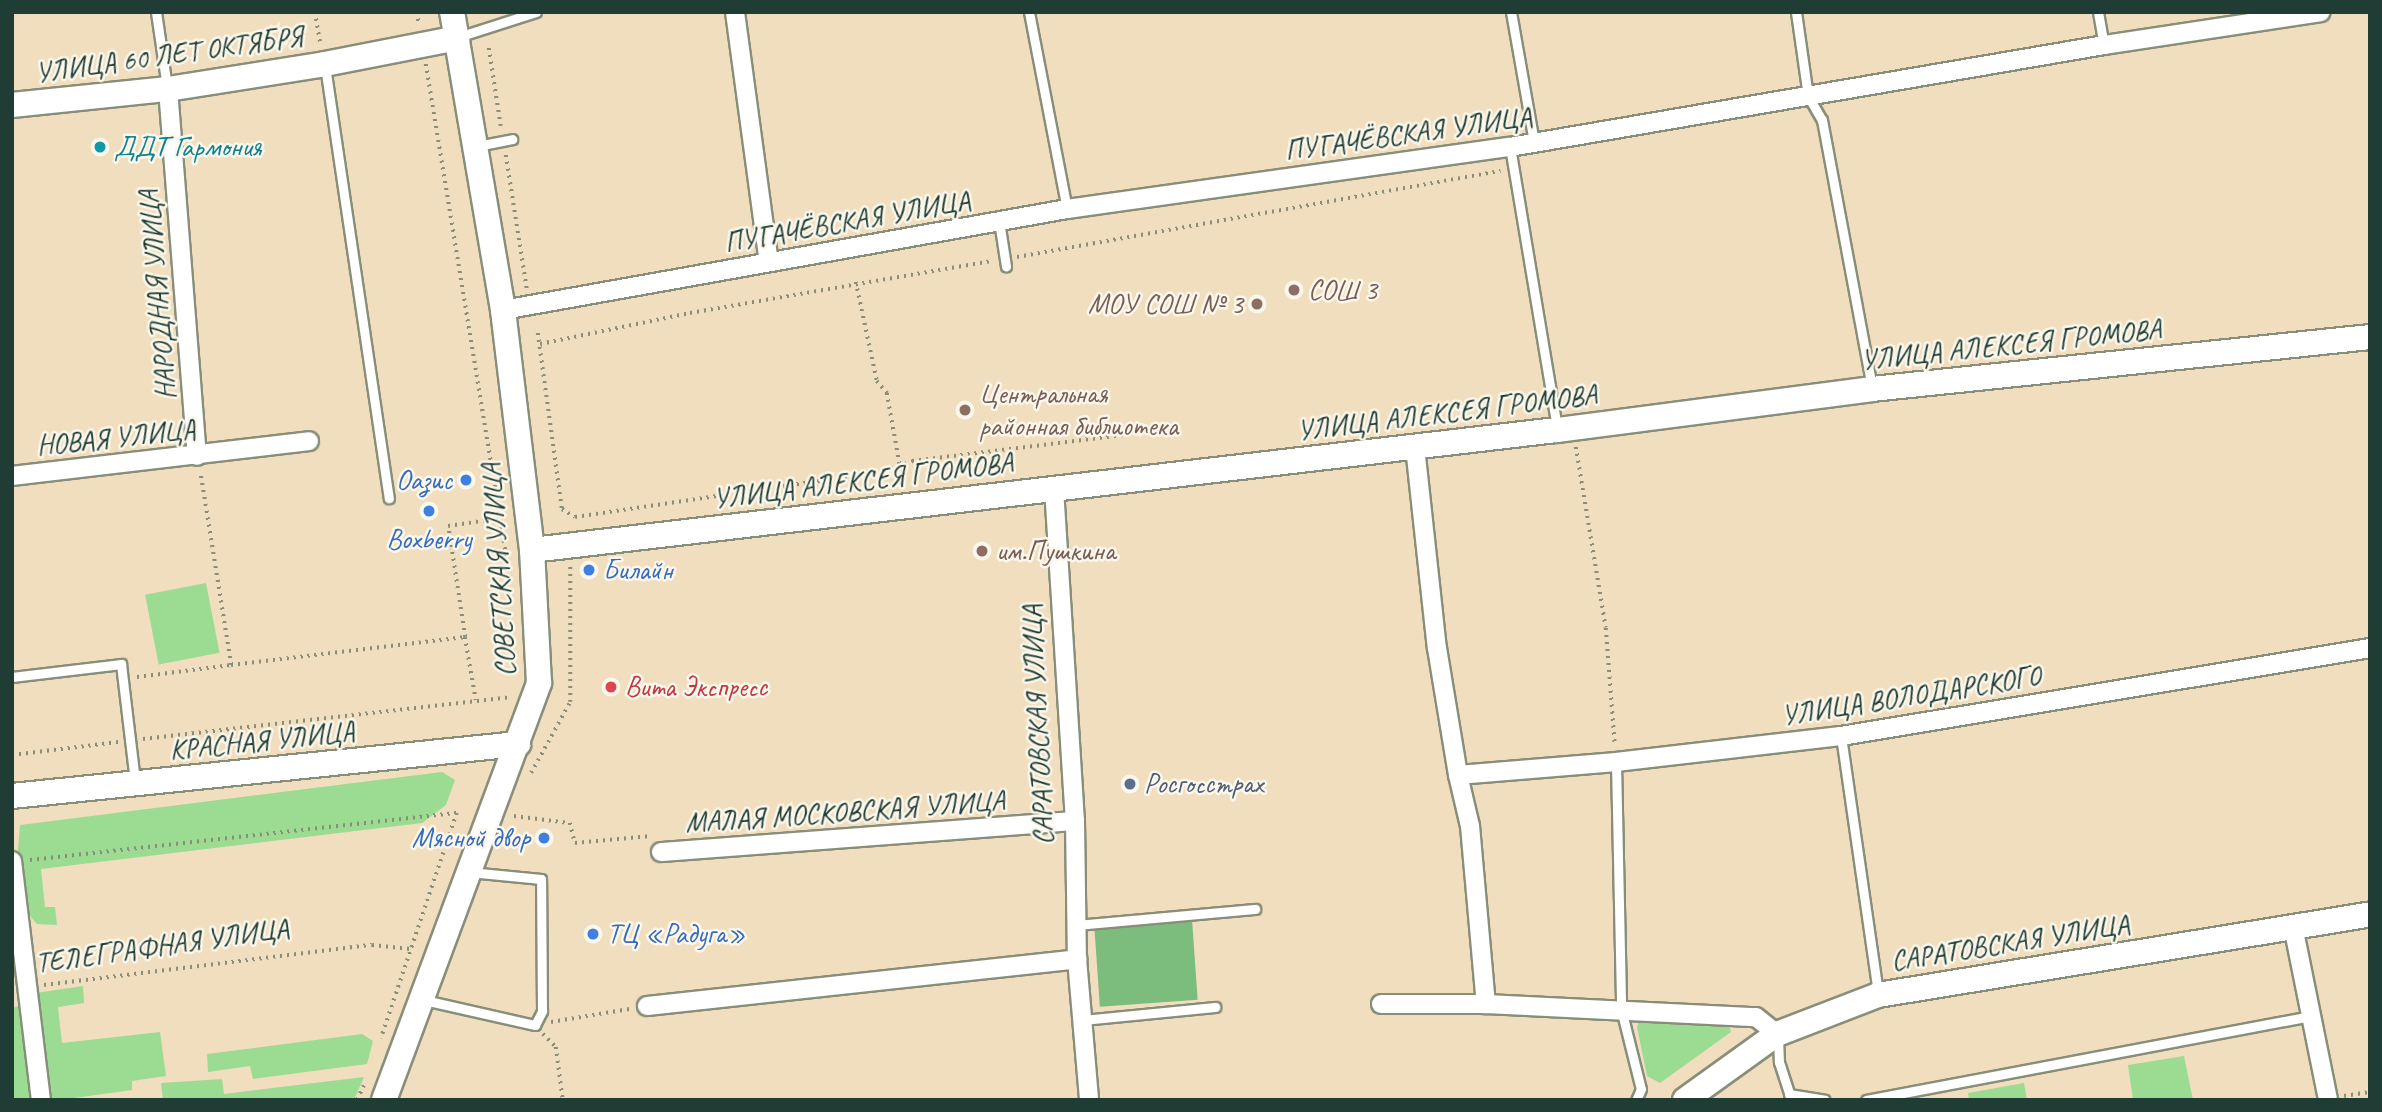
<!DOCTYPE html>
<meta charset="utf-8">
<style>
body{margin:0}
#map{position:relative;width:2382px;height:1112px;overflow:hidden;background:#f0debe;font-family:Caveat,sans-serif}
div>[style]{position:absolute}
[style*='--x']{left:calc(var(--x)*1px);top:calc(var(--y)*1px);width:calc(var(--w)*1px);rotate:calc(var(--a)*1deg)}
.green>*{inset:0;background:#9bdc92;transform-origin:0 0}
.forest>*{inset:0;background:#7cbc7c;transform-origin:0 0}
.path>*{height:3.5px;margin-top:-1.75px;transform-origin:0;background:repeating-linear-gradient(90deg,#888e79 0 2px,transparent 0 7px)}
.roads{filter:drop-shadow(2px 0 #888e79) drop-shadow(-2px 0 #888e79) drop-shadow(0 2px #888e79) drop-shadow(0 -2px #888e79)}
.lane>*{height:9px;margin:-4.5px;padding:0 4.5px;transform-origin:4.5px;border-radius:4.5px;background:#fff}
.street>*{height:18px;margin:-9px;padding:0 9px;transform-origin:9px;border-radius:9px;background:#fff}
.secondary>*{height:24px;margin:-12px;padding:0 12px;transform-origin:12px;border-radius:12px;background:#fff}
.dots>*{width:19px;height:19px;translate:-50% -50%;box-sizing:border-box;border:4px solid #fbf7ec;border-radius:50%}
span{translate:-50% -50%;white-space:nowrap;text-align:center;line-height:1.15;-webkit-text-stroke:5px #fbf7ec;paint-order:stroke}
.street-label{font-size:28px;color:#1f3d34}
.culture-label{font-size:28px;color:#0d838f}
.left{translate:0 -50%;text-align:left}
.education-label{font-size:28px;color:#785e54}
.right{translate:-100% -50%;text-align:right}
.shop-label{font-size:28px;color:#366cbe}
.health-label{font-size:28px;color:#be3a42}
.service-label{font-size:28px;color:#4e5e75}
.frame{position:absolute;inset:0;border:14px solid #1f3d34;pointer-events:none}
</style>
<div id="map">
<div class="green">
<i style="left:206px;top:583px;width:71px;height:62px;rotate:79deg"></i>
<i style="clip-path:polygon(442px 772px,455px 780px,446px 805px,422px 823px,41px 869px,45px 907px,55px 907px,57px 925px,37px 924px,24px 909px,18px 849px,20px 825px)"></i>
<i style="clip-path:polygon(83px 986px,84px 1003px,58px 1007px,62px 1043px,160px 1032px,166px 1076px,132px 1081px,132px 1090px,60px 1100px,49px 1097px,36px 993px)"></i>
<i style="clip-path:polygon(19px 1006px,32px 1100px,12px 1100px,12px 1008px)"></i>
<i style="clip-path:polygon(1640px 1018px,1728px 1020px,1731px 1032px,1660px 1083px,1647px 1076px,1637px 1027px)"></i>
<i style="clip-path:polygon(362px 1034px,373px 1041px,367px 1064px,253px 1079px,250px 1066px,208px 1072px,207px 1054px)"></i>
<i style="clip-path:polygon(2184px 1056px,2193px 1100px,2133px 1100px,2128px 1065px)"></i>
<i style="clip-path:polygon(364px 1077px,354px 1100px,163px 1100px,161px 1083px,222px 1079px,224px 1094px)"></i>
<i style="clip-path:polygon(2024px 1083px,2027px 1100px,1969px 1100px,1968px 1093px)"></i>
</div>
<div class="forest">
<i style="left:1192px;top:919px;width:81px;height:98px;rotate:86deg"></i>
</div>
<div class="path">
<i style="--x:315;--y:12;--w:34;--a:80"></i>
<i style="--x:417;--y:12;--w:12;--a:81"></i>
<i style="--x:489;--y:48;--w:79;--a:81.3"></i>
<i style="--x:426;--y:64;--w:521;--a:80.72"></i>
<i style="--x:506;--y:155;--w:136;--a:81.1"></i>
<i style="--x:1017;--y:257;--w:491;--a:-10.1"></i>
<i style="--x:856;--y:282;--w:101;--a:78"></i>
<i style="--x:877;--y:381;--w:16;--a:50"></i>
<i style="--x:887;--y:393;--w:74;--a:79.9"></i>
<i style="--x:538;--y:333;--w:178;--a:82.2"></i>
<i style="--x:562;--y:509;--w:15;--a:32"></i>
<i style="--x:575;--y:517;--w:313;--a:-8.4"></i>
<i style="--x:885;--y:471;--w:29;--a:-20"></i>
<i style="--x:912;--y:461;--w:229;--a:-7"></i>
<i style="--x:540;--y:344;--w:153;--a:-11.7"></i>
<i style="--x:690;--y:313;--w:306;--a:-9.8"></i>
<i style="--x:1576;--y:447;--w:183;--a:80.6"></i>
<i style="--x:1606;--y:628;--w:117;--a:85.6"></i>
<i style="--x:465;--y:637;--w:64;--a:80.1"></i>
<i style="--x:231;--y:665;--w:236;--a:-6.8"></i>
<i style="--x:465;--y:637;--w:112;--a:-98.7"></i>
<i style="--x:448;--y:526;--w:54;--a:-8.6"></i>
<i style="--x:137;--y:677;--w:95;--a:-7.3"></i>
<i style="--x:231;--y:665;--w:195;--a:-99.1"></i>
<i style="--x:143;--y:739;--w:370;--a:-6.5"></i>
<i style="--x:12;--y:755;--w:107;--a:-7"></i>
<i style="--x:531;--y:773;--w:81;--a:-61.2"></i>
<i style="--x:570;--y:702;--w:135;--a:-90"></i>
<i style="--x:514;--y:816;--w:56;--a:7.1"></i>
<i style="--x:570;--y:823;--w:21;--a:76"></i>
<i style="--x:575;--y:843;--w:76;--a:-5.3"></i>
<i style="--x:30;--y:860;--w:430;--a:-6.3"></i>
<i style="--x:457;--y:813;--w:238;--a:108.6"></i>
<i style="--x:44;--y:985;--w:330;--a:-7"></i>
<i style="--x:372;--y:945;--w:39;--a:6"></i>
<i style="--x:551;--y:1022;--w:79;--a:-9.5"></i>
<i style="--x:543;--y:1034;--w:18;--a:45"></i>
<i style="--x:556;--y:1047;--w:53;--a:82.5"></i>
<i style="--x:2344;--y:1096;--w:26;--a:-9"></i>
<i style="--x:357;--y:1100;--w:20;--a:-66"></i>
</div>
<div class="roads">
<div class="lane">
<i style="--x:156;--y:12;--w:76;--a:81.7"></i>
<i style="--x:1029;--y:12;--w:201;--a:79.1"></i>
<i style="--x:1511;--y:12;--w:133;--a:80"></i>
<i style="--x:1796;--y:12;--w:85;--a:81.9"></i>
<i style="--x:1808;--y:96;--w:28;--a:60"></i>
<i style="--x:1822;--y:120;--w:271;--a:79.4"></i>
<i style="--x:2098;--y:12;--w:34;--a:80"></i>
<i style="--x:458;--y:37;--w:82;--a:-17.8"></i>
<i style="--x:325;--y:66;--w:437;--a:81.6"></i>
<i style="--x:477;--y:146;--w:36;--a:-11"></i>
<i style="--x:1510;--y:147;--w:286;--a:80.5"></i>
<i style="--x:999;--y:221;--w:46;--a:81.2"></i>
<i style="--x:12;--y:677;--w:110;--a:-6.8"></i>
<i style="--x:121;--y:664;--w:119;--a:83.2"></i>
<i style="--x:1841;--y:736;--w:261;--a:81.8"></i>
<i style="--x:1616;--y:762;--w:247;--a:88.8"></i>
<i style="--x:1621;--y:1009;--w:82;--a:76"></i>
<i style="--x:1641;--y:1089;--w:12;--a:114"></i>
<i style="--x:1075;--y:925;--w:181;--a:-5.1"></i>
<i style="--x:424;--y:1000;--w:114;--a:12.7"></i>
<i style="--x:535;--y:1025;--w:16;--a:-63"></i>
<i style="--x:542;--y:1011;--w:132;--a:-90.4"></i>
<i style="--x:541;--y:879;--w:72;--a:-174.4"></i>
<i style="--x:1082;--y:1020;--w:134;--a:-5.6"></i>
<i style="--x:1778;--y:1036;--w:26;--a:88"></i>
<i style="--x:1779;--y:1062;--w:40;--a:72"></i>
<i style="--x:1789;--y:1094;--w:36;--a:9"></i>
<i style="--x:1866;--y:1100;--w:454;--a:-10.7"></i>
</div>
<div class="street">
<i style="--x:735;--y:12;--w:252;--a:82.3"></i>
<i style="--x:168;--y:89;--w:368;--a:85.5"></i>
<i style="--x:503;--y:310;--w:573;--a:-10.15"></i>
<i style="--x:1067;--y:209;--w:447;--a:-8"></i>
<i style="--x:1510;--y:147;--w:603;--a:-9.74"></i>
<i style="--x:2104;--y:45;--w:219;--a:-8.6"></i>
<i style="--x:1415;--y:447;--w:202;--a:83.8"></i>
<i style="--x:1437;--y:648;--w:129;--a:80.6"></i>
<i style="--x:1458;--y:775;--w:52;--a:76.8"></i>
<i style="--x:1470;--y:826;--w:179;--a:84.9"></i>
<i style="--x:12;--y:476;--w:299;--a:-6.7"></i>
<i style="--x:1054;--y:488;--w:334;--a:86.4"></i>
<i style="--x:1075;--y:821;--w:138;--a:89.2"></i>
<i style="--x:1077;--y:959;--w:142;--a:85.1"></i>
<i style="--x:1458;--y:775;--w:159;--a:-4.7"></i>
<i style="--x:1616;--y:762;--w:226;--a:-6.6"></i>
<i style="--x:1841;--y:736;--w:536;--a:-9.44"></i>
<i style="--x:661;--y:852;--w:415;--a:-4.3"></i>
<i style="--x:12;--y:861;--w:241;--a:83.1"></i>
<i style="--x:2293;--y:926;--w:177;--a:78.6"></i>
<i style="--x:1381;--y:1004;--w:105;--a:0"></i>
<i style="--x:1486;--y:1004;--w:270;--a:2.8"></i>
<i style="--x:1756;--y:1017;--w:27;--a:39"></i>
<i style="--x:647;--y:1006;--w:433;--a:-6.2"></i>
</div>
<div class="secondary">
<i style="--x:12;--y:105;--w:157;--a:-5.9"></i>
<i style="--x:168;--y:89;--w:159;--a:-9"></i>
<i style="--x:325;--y:64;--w:135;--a:-11.1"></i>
<i style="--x:532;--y:550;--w:1032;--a:-6.68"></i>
<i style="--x:1557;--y:430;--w:318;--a:-7.4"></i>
<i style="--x:1872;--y:389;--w:501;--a:-5.96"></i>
<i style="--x:12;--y:796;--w:509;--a:-5.87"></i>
<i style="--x:384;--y:1100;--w:445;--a:-69.6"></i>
<i style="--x:539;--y:683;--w:133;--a:-93"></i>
<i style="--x:532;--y:550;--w:242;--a:-96.9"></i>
<i style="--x:503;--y:310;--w:302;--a:-99.7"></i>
<i style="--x:1685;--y:1100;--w:113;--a:-35.7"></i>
<i style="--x:1777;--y:1034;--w:108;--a:-21.1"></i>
<i style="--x:1878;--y:995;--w:499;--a:-9.3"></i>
</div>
</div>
<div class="dots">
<i style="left:100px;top:147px;background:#0f9aa8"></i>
<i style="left:1294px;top:290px;background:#8d6e63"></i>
<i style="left:1257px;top:304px;background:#8d6e63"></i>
<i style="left:965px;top:410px;background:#8d6e63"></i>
<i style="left:466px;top:480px;background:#3f7fe0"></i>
<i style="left:429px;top:511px;background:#3f7fe0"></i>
<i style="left:982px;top:551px;background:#8d6e63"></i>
<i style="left:589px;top:570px;background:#3f7fe0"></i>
<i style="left:611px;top:687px;background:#e0444e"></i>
<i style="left:1130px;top:784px;background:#5c6f8a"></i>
<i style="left:544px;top:838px;background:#3f7fe0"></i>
<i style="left:593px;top:934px;background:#3f7fe0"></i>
</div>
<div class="street-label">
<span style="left:169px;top:55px;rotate:-8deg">УЛИЦА 60 ЛЕТ ОКТЯБРЯ</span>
<span style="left:1408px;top:134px;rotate:-8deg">ПУГАЧЁВСКАЯ УЛИЦА</span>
<span style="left:847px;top:222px;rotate:-10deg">ПУГАЧЁВСКАЯ УЛИЦА</span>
<span style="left:158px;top:295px;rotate:-95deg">НАРОДНАЯ УЛИЦА</span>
<span style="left:2011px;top:345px;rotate:-6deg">УЛИЦА АЛЕКСЕЯ ГРОМОВА</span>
<span style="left:1447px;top:413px;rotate:-7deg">УЛИЦА АЛЕКСЕЯ ГРОМОВА</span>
<span style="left:116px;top:438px;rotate:-6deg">НОВАЯ УЛИЦА</span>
<span style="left:863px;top:481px;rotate:-7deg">УЛИЦА АЛЕКСЕЯ ГРОМОВА</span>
<span style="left:499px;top:570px;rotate:-94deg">СОВЕТСКАЯ УЛИЦА</span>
<span style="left:1911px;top:696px;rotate:-9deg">УЛИЦА ВОЛОДАРСКОГО</span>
<span style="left:1038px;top:725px;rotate:-93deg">САРАТОВСКАЯ УЛИЦА</span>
<span style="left:262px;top:741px;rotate:-6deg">КРАСНАЯ УЛИЦА</span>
<span style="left:845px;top:812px;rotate:-4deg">МАЛАЯ МОСКОВСКАЯ УЛИЦА</span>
<span style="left:2010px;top:943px;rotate:-9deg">САРАТОВСКАЯ УЛИЦА</span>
<span style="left:162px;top:946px;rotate:-8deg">ТЕЛЕГРАФНАЯ УЛИЦА</span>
</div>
<div class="culture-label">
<span class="left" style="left:114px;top:147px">ДДТ Гармония</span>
</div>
<div class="education-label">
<span class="left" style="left:1308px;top:290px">СОШ 3</span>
<span class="right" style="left:1243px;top:304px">МОУ СОШ № 3</span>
<span class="left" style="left:979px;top:410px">Центральная<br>районная библиотека</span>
<span class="left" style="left:996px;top:551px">им.Пушкина</span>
</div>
<div class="shop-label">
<span class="right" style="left:452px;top:480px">Оазис</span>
<span style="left:429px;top:539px">Boxberry</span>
<span class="left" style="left:603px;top:570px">Билайн</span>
<span class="right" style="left:530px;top:838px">Мясной двор</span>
<span class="left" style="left:607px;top:934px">ТЦ «Радуга»</span>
</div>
<div class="health-label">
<span class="left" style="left:625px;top:687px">Вита Экспресс</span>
</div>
<div class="service-label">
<span class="left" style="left:1144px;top:784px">Росгосстрах</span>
</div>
<div class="frame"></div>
</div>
